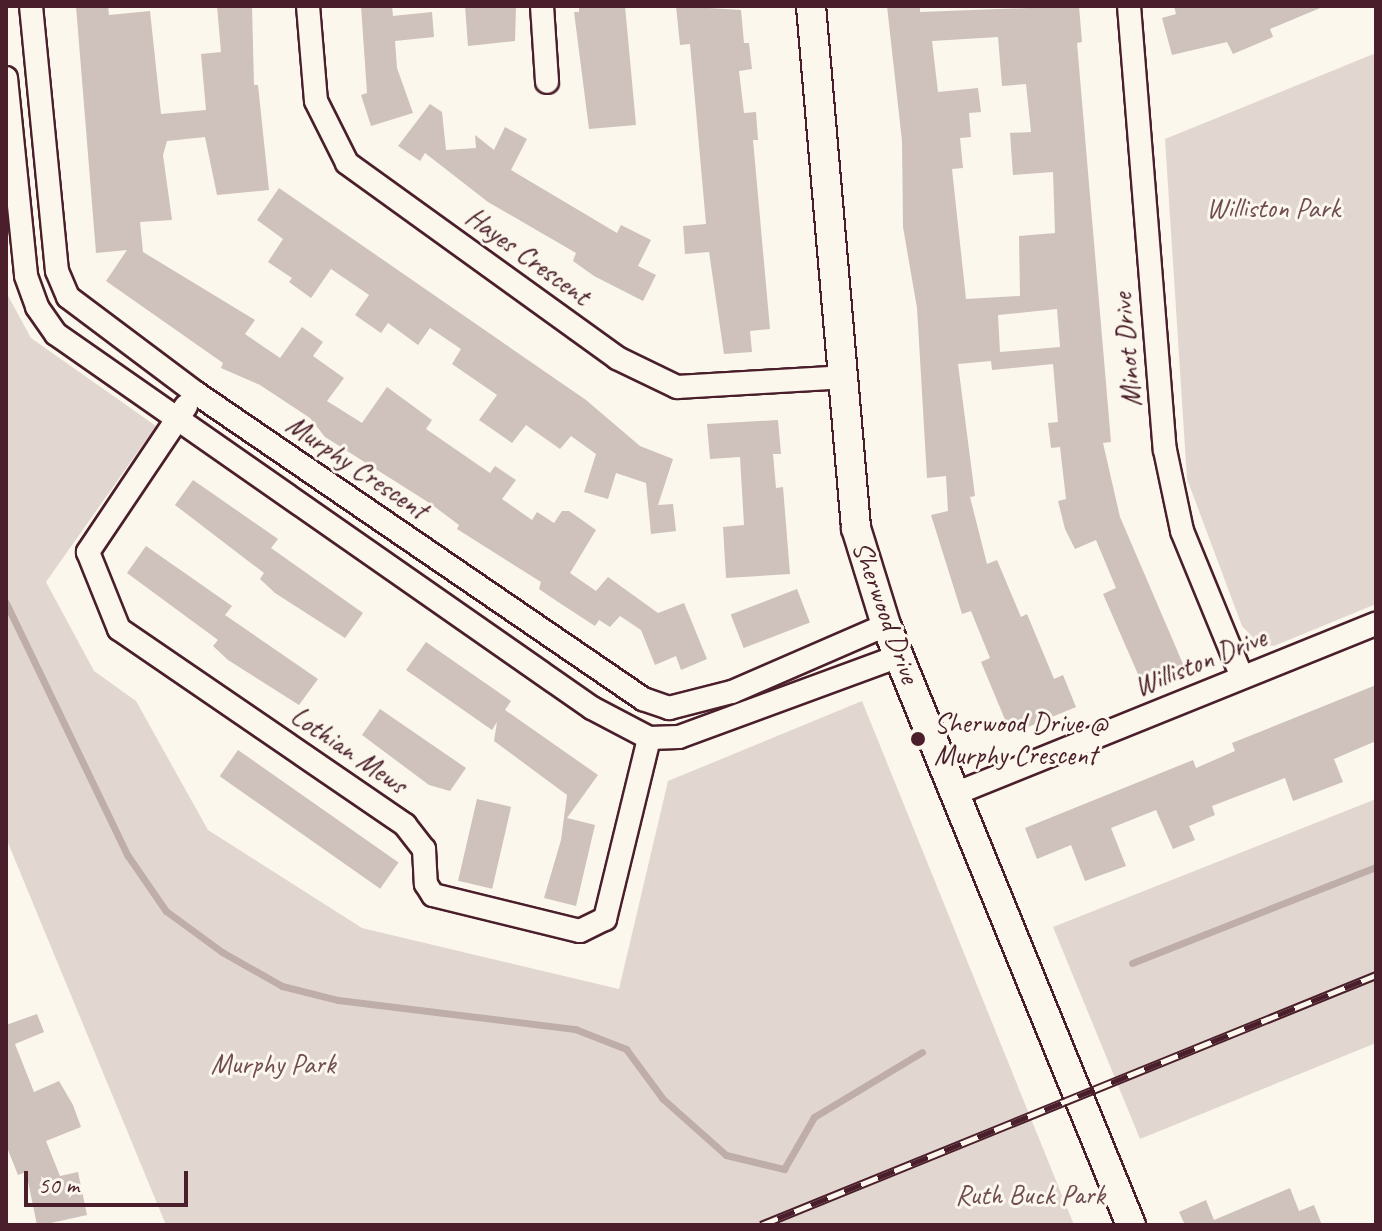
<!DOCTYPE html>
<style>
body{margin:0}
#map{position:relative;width:1382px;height:1231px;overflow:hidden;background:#fbf7ec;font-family:Caveat,sans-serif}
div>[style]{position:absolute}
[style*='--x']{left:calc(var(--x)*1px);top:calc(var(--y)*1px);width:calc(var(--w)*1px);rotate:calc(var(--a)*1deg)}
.green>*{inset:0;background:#e2d7d0}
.stream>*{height:7px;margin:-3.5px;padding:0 3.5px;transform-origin:3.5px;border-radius:3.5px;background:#bfadaa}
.building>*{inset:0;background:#cfc2bc;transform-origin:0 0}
.roads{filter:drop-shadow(2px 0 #4a1f2b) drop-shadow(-2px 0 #4a1f2b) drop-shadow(0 2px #4a1f2b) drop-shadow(0 -2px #4a1f2b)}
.minor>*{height:22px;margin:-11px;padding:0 11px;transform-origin:11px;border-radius:11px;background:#fbf7ec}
.tertiary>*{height:28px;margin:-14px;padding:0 14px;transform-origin:14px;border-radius:14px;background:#fbf7ec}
.rail>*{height:9px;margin-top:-4.5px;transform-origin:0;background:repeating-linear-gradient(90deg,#fbf7ec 0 18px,#4a1f2b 0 36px);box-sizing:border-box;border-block:2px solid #4a1f2b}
.dots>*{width:22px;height:22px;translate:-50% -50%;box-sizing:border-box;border:4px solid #fbf7ec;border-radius:50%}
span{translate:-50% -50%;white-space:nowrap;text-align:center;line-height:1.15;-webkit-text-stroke:6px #fbf7ec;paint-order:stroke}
.park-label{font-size:28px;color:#704d54}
.street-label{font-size:28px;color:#4a1f2b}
.poi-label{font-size:28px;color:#4a1f2b}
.left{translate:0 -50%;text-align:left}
.frame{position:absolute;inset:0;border:8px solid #4a1f2b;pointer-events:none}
.scale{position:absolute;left:24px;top:1171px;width:164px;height:36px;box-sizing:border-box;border:4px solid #4a1f2b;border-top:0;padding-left:10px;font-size:24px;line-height:28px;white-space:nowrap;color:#4a1f2b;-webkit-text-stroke:6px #fbf7ec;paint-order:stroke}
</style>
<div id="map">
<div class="green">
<i style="clip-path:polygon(1376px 53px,1376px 604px,1274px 646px,1259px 644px,1242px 626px,1187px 479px,1165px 139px)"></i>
<i style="clip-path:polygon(6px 292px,31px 338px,156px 426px,46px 582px,94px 671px,136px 701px,208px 830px,362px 928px,619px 989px,668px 781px,862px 701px,1074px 1225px,166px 1225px,6px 838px)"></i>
<i style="clip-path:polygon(1376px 799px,1376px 1043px,1140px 1139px,1053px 927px)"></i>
</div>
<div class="stream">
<i style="--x:6;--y:603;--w:281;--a:64.3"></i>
<i style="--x:128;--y:856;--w:67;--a:55.4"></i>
<i style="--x:166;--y:911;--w:69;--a:36.2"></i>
<i style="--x:222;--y:952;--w:69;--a:29.5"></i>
<i style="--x:282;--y:986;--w:58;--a:14"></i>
<i style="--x:338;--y:1000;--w:239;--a:7"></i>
<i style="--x:575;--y:1029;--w:55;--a:21.4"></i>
<i style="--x:626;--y:1049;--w:62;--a:53.5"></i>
<i style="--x:663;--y:1099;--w:84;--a:41.6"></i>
<i style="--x:726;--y:1155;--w:60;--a:13.6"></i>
<i style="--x:784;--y:1169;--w:60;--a:-60"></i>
<i style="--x:814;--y:1117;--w:126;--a:-31"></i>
<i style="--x:1132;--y:963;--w:262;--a:-21.5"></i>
</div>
<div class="building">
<i style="clip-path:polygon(76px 6px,108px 6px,109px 15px,150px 11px,161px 114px,206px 110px,201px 54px,221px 52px,217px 6px,252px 6px,254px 85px,258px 85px,269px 190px,217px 195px,205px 137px,167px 141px,163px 155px,172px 220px,140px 222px,143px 252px,255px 320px,245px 334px,280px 358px,302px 327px,323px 342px,313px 356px,344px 378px,327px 401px,362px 423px,387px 387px,432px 420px,426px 429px,490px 473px,495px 466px,516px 480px,502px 499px,532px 520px,537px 512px,554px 523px,562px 511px,569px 511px,582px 520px,596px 530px,570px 573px,596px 591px,608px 577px,658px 613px,684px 603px,707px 659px,681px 670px,676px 656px,655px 665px,641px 630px,620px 616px,610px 627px,599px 620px,595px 626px,558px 602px,539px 589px,541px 582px,457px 529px,459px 525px,431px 504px,325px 437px,310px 418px,260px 385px,221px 368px,223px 363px,106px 281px,127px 250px,96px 253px)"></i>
<i style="clip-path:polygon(361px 6px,392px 6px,393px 16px,432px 12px,434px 37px,395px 41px,397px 68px,413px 113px,371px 126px,361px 95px,367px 93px)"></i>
<i style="clip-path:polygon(465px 6px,516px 6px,515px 41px,468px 46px)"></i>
<i style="clip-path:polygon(579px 6px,625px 6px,636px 125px,589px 129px,574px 12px,579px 12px)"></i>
<i style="clip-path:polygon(676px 6px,741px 10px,744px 43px,749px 43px,752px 69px,739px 71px,744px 113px,756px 112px,758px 140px,753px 140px,770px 329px,750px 331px,752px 352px,724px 354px,709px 252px,685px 254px,683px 226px,706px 224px,690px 44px,680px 45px)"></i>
<i style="clip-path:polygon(evenodd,887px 6px,920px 6px,920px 12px,1079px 6px,1082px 42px,1077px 43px,1111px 442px,1103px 443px,1120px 517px,1186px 671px,1144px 688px,1103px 594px,1116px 588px,1096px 540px,1075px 549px,1065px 529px,1058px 501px,1066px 499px,1060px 447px,1051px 448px,1048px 423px,1058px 422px,1053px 364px,992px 370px,991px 361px,958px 364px,975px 496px,970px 497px,987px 564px,997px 560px,1021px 617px,1027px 614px,1054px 679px,1063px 675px,1076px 707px,1011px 734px,981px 662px,990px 658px,971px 611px,962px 614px,931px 515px,948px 511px,946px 476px,927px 478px,917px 308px,903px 227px,902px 141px,887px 6px,998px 37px,1002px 86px,1026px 84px,1031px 132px,1010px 133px,1013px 175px,1053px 172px,1055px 233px,1019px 236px,1020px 296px,966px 299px,952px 169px,963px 168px,960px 138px,971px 137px,969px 113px,981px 112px,978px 88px,938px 92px,932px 41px,998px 37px,887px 6px,1057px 309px,1060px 347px,1000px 352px,998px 315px,1057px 309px)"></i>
<i style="clip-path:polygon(1174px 6px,1325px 6px,1270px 29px,1273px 37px,1233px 54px,1227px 42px,1172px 55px,1162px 18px,1176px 14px)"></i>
<i style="clip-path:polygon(430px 104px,442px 112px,446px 150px,476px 148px,475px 135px,494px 150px,505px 127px,527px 139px,511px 170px,617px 233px,621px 225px,651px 240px,638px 266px,656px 275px,643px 301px,594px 276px,573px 261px,576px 253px,488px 202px,425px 153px,420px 161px,398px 146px)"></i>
<i style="clip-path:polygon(279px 188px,586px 400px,640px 446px,673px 459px,658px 505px,673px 504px,676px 531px,651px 534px,646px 483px,616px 473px,608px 499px,584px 492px,596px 454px,571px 436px,560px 449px,526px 425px,512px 443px,479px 420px,497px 395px,452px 364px,461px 349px,430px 328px,418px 345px,388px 323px,381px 333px,355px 315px,369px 295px,331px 269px,311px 298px,289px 282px,292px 278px,268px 262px,283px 239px,257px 220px)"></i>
<i style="clip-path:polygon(778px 420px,781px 454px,773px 454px,776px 488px,783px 487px,790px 574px,726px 578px,723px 527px,744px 525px,740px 457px,710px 459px,707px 424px)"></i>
<i style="clip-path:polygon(193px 480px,278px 539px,271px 548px,363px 613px,345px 638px,275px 593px,260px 579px,264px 573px,175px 505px)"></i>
<i style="clip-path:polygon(146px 546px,232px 606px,225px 615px,318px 679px,299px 705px,228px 660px,213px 646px,218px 640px,127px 573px)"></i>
<i style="left:797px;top:589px;width:36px;height:71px;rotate:69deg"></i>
<i style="clip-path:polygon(426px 642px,511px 701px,505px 710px,598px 775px,567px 818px,595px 825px,576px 906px,544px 898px,561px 840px,567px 795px,494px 741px,497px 722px,492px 730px,406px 670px)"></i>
<i style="clip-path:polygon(1376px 685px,1376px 741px,1334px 759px,1343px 782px,1293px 801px,1285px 778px,1212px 806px,1215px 815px,1189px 826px,1195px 840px,1173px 849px,1156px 810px,1111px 828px,1126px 866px,1085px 881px,1071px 845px,1037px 859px,1025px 828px,1193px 760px,1196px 768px,1235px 751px,1232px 743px)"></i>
<i style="clip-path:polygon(380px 709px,466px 768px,450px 791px,429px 785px,362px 735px)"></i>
<i style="left:238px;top:750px;width:196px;height:32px;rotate:35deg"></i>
<i style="left:477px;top:799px;width:35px;height:84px;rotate:13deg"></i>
<i style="clip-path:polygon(37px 1014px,44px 1032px,15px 1044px,34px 1092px,59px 1081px,73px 1105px,81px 1127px,46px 1141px,60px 1176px,78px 1172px,87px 1215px,42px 1225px,37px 1225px,26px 1172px,18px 1175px,6px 1145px,6px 1025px)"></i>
<i style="clip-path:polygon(1290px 1188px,1299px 1211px,1314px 1205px,1322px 1225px,1185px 1225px,1179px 1212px,1206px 1200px,1214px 1220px)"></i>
</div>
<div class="roads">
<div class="minor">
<i style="--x:31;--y:6;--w:266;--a:84.4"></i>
<i style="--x:57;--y:271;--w:28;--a:67"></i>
<i style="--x:68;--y:297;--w:160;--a:36.9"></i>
<i style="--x:196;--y:393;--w:542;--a:34.39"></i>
<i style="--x:643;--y:699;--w:28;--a:19"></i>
<i style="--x:669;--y:708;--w:65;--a:-14.3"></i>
<i style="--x:732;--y:692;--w:168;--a:-23.5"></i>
<i style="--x:308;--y:6;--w:95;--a:85.2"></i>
<i style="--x:316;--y:101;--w:69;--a:63.4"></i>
<i style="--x:347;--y:163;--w:333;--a:35.8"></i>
<i style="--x:617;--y:358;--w:67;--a:25.8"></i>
<i style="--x:677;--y:387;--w:166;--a:-3.4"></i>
<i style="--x:542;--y:6;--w:76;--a:86.2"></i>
<i style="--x:1129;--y:6;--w:445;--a:85.4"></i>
<i style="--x:1165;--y:450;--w:83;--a:78.1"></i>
<i style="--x:1182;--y:531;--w:158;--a:67.7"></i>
<i style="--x:6;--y:78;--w:199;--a:84.2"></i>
<i style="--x:26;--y:276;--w:33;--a:70"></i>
<i style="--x:37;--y:307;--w:33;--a:55"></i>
<i style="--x:56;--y:334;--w:654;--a:34.91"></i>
<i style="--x:592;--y:708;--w:64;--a:27.8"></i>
<i style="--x:649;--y:738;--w:30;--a:-2"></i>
<i style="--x:679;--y:737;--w:234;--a:-20.2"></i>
<i style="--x:186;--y:406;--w:176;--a:123.9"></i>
<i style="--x:88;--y:552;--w:83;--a:68.1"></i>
<i style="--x:119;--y:629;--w:347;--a:34.4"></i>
<i style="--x:405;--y:825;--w:31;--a:52"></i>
<i style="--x:424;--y:849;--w:35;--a:87"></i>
<i style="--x:426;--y:884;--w:13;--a:58"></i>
<i style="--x:433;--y:895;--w:151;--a:13.8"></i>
<i style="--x:580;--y:931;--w:28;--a:-26"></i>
<i style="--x:605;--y:919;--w:186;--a:-76.3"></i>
<i style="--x:957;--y:793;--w:452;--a:-22"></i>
</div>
<div class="tertiary">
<i style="--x:811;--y:6;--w:524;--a:85.07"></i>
<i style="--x:856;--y:528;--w:102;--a:72.8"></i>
<i style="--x:886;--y:625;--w:648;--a:67.79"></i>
</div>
</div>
<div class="rail">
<i style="--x:761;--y:1225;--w:664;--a:-22.12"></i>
</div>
<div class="dots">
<i style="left:918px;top:739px;background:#4a1f2b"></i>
</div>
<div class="park-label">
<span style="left:1273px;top:208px">Williston Park</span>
<span style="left:273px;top:1064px">Murphy Park</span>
<span style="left:1030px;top:1195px">Ruth Buck Park</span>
</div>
<div class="street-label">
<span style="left:528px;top:256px;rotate:36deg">Hayes Crescent</span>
<span style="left:1127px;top:350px;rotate:-95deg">Minot Drive</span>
<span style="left:357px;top:467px;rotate:34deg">Murphy Crescent</span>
<span style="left:886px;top:612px;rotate:70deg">Sherwood Drive</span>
<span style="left:1200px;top:662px;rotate:-22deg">Williston Drive</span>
<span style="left:349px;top:750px;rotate:34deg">Lothian Mews</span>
</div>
<div class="poi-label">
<span class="left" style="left:934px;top:739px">Sherwood Drive @<br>Murphy Crescent</span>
</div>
<div class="frame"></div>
<div class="scale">50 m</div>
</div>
